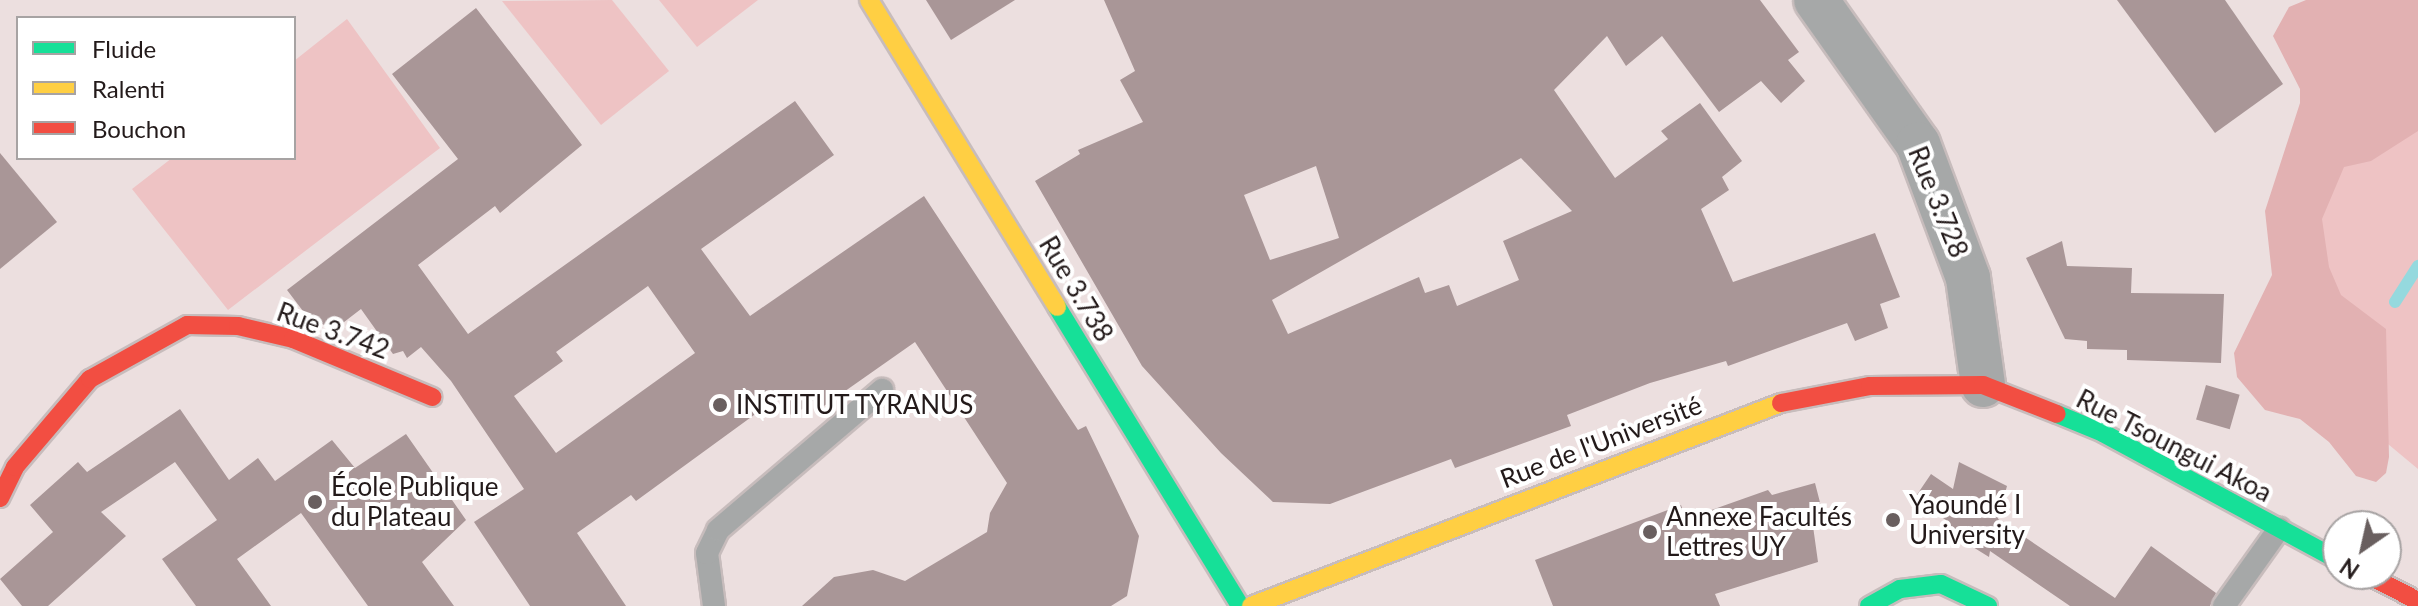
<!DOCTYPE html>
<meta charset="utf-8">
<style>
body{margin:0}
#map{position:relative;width:2418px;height:606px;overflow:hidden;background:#ecdfdf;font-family:Lato,sans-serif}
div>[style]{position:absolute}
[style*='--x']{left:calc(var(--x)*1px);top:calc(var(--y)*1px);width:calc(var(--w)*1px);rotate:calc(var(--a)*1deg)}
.green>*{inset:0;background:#eec3c4}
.forest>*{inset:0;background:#e2b1b2}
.stream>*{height:12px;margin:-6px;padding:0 6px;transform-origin:6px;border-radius:6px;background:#95d9de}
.building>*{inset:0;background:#a99697;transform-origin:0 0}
.roads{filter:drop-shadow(2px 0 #c7bcbc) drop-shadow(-2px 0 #c7bcbc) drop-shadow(0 2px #c7bcbc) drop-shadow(0 -2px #c7bcbc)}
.lane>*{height:22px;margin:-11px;padding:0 11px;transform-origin:11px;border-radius:11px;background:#a6a8a8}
.street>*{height:44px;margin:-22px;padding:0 22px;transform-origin:22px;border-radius:22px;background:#a6a8a8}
.fast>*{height:18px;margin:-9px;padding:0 9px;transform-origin:9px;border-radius:9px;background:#16e098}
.slow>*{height:18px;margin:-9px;padding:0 9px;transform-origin:9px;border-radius:9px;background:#ffcf43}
.jam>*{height:18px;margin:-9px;padding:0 9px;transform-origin:9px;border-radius:9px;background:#f24e42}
.dots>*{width:22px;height:22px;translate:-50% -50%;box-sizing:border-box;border:4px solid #fff;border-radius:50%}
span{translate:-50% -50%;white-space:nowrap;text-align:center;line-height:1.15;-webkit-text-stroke:8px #fff;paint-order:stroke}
.street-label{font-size:26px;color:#231a1a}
.poi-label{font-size:26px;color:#231a1a}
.left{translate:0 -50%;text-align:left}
.legend{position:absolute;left:16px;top:16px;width:280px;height:144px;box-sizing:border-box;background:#fff;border:2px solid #a7a3a3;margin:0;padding:10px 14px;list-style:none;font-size:24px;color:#231a1a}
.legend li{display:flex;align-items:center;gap:16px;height:40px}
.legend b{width:40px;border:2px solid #a7a3a3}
.north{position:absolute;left:2322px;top:510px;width:80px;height:80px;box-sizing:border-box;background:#fff;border:2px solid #a7a3a3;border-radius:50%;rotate:214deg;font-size:22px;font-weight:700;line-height:32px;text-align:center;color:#231a1a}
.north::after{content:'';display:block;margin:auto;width:28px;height:36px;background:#695f5f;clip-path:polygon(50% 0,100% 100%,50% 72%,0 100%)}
</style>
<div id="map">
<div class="green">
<i style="clip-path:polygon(612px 0,669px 71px,601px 125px,502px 1px)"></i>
<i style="clip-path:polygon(659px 0,758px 0,697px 47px)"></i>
<i style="clip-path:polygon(347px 19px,440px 148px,228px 310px,132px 189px,172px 158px,294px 158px,294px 61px)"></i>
<i style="clip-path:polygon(2418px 99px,2418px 469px,2305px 375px,2326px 165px)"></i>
</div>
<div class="forest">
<i style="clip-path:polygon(2306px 0,2418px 0,2418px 131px,2371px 161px,2344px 167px,2322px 219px,2329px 267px,2341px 295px,2386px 329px,2389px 457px,2386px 473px,2376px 482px,2356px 476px,2329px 442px,2300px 419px,2265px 410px,2237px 377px,2234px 353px,2272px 275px,2265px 211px,2300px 103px,2300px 89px,2273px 36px,2289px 7px)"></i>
</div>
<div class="stream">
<i style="--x:2395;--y:302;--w:43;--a:-57.4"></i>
</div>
<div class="building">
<i style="clip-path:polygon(926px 0,1015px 0,951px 40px)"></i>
<i style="clip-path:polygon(evenodd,1104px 0,1760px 0,1799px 52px,1788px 60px,1805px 81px,1781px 103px,1761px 81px,1719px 112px,1662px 36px,1626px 66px,1607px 36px,1554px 90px,1615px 178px,1668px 139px,1661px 131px,1700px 103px,1742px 161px,1722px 177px,1729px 190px,1701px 209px,1733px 282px,1875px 233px,1900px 297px,1880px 304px,1888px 328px,1855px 341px,1847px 323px,1728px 366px,1726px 361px,1650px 383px,1567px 415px,1571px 426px,1455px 468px,1451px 459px,1330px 504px,1273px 502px,1221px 453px,1142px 366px,1035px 181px,1080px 154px,1078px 150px,1143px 122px,1120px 80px,1135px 71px,1104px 0,1521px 158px,1572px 211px,1503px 241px,1519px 280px,1457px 306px,1449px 285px,1425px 293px,1419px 277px,1288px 334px,1272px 300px,1521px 158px,1104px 0,1316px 166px,1339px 238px,1270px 260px,1244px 195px,1316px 166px)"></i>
<i style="clip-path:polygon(2117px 0,2225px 0,2283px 84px,2215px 133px)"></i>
<i style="clip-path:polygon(evenodd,476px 8px,582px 145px,500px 213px,495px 206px,418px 265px,468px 334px,795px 101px,834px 155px,701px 249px,750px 316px,924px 196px,1078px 430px,1086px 426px,1139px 536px,1127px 596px,1111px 606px,802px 606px,834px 577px,873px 570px,905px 581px,987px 532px,990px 513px,1007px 483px,915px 342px,821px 408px,815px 399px,792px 417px,780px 396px,636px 501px,631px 495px,577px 533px,626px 606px,530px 606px,474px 522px,524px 489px,451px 381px,421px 347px,407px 358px,403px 351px,393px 354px,361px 309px,335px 329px,309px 319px,287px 290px,458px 159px,392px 74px,476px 8px,648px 286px,695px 353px,556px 453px,514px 396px,563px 361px,556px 352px,648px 286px)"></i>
<i style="clip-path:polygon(0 153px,57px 222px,0 269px)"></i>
<i style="clip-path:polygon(2062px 241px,2067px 266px,2132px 268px,2131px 293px,2224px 294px,2221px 363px,2127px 360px,2127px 350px,2087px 349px,2087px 341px,2065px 339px,2026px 258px)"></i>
<i style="left:2206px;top:385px;width:35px;height:36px;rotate:16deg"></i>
<i style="clip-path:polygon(180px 409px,229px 480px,258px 458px,275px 481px,332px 440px,355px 468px,406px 434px,466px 520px,422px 562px,454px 606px,368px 606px,301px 513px,237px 559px,271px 606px,196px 606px,162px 559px,217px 520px,175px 462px,101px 512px,126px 536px,48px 606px,22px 606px,0 579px,53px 532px,30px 505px,78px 462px,87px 472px)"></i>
<i style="clip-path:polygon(1959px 462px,2007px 486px,1998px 519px,2115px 598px,2151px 546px,2216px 593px,2210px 606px,2070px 606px,1990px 551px,1989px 557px,1944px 529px,1946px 520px,1914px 499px,1931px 474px,1953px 489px)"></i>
<i style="clip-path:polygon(1815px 483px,1823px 514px,1812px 519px,1818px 562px,1715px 594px,1720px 606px,1553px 606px,1535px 560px,1681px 505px,1686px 519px,1768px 490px,1772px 495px)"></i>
</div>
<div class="roads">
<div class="lane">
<i style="--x:714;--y:606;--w:53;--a:-97.5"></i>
<i style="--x:707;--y:553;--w:25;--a:-64"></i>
<i style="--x:718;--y:530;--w:216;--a:-40.5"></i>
<i style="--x:2224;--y:606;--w:95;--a:-54.5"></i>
</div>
<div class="street">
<i style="--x:1816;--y:0;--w:176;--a:54.7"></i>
<i style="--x:1918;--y:144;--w:143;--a:69.5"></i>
<i style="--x:1968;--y:278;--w:108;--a:82"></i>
</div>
<div class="fast">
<i style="--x:1057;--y:307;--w:351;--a:58.5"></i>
<i style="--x:2057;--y:414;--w:50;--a:22.4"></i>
<i style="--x:2103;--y:433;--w:267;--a:28.4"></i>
<i style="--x:1869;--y:606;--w:35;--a:-29"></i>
<i style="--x:1900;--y:589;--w:41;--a:-7"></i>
<i style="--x:1941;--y:584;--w:52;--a:25.1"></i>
</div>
<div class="slow">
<i style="--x:869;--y:0;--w:360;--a:58.5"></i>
<i style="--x:1251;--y:606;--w:568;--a:-20.96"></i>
</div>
<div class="jam">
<i style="--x:1781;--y:403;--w:91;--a:-10.8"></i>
<i style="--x:1870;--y:386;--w:113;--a:-0.5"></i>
<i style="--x:1983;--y:385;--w:79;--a:21.4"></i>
<i style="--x:0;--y:498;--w:34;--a:-64"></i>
<i style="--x:15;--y:467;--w:116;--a:-49.6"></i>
<i style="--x:90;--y:379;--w:111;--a:-29.1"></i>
<i style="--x:187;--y:325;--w:51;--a:1.1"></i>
<i style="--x:238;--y:326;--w:57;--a:13.3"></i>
<i style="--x:293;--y:339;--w:151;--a:22.6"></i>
<i style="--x:2366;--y:574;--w:59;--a:27.4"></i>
</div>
</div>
<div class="dots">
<i style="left:720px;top:405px;background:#695f5f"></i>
<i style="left:315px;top:502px;background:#695f5f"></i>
<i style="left:1893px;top:520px;background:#695f5f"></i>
<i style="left:1650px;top:532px;background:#695f5f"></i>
</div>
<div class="street-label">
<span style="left:1938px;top:202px;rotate:68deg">Rue 3.728</span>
<span style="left:1076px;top:289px;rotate:59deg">Rue 3.738</span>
<span style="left:333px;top:331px;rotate:20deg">Rue 3.742</span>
<span style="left:1601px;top:442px;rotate:-21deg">Rue de l'Université</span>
<span style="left:2174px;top:446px;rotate:27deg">Rue Tsoungui Akoa</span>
</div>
<div class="poi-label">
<span class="left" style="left:736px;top:405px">INSTITUT TYRANUS</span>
<span class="left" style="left:331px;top:502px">École Publique<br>du Plateau</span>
<span class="left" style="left:1909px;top:520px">Yaoundé I<br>University</span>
<span class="left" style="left:1666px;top:532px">Annexe Facultés<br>Lettres UY</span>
</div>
<ul class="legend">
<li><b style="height:10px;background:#16e098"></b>Fluide</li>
<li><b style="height:10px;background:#ffcf43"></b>Ralenti</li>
<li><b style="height:10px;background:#f24e42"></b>Bouchon</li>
</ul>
<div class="north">N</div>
</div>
